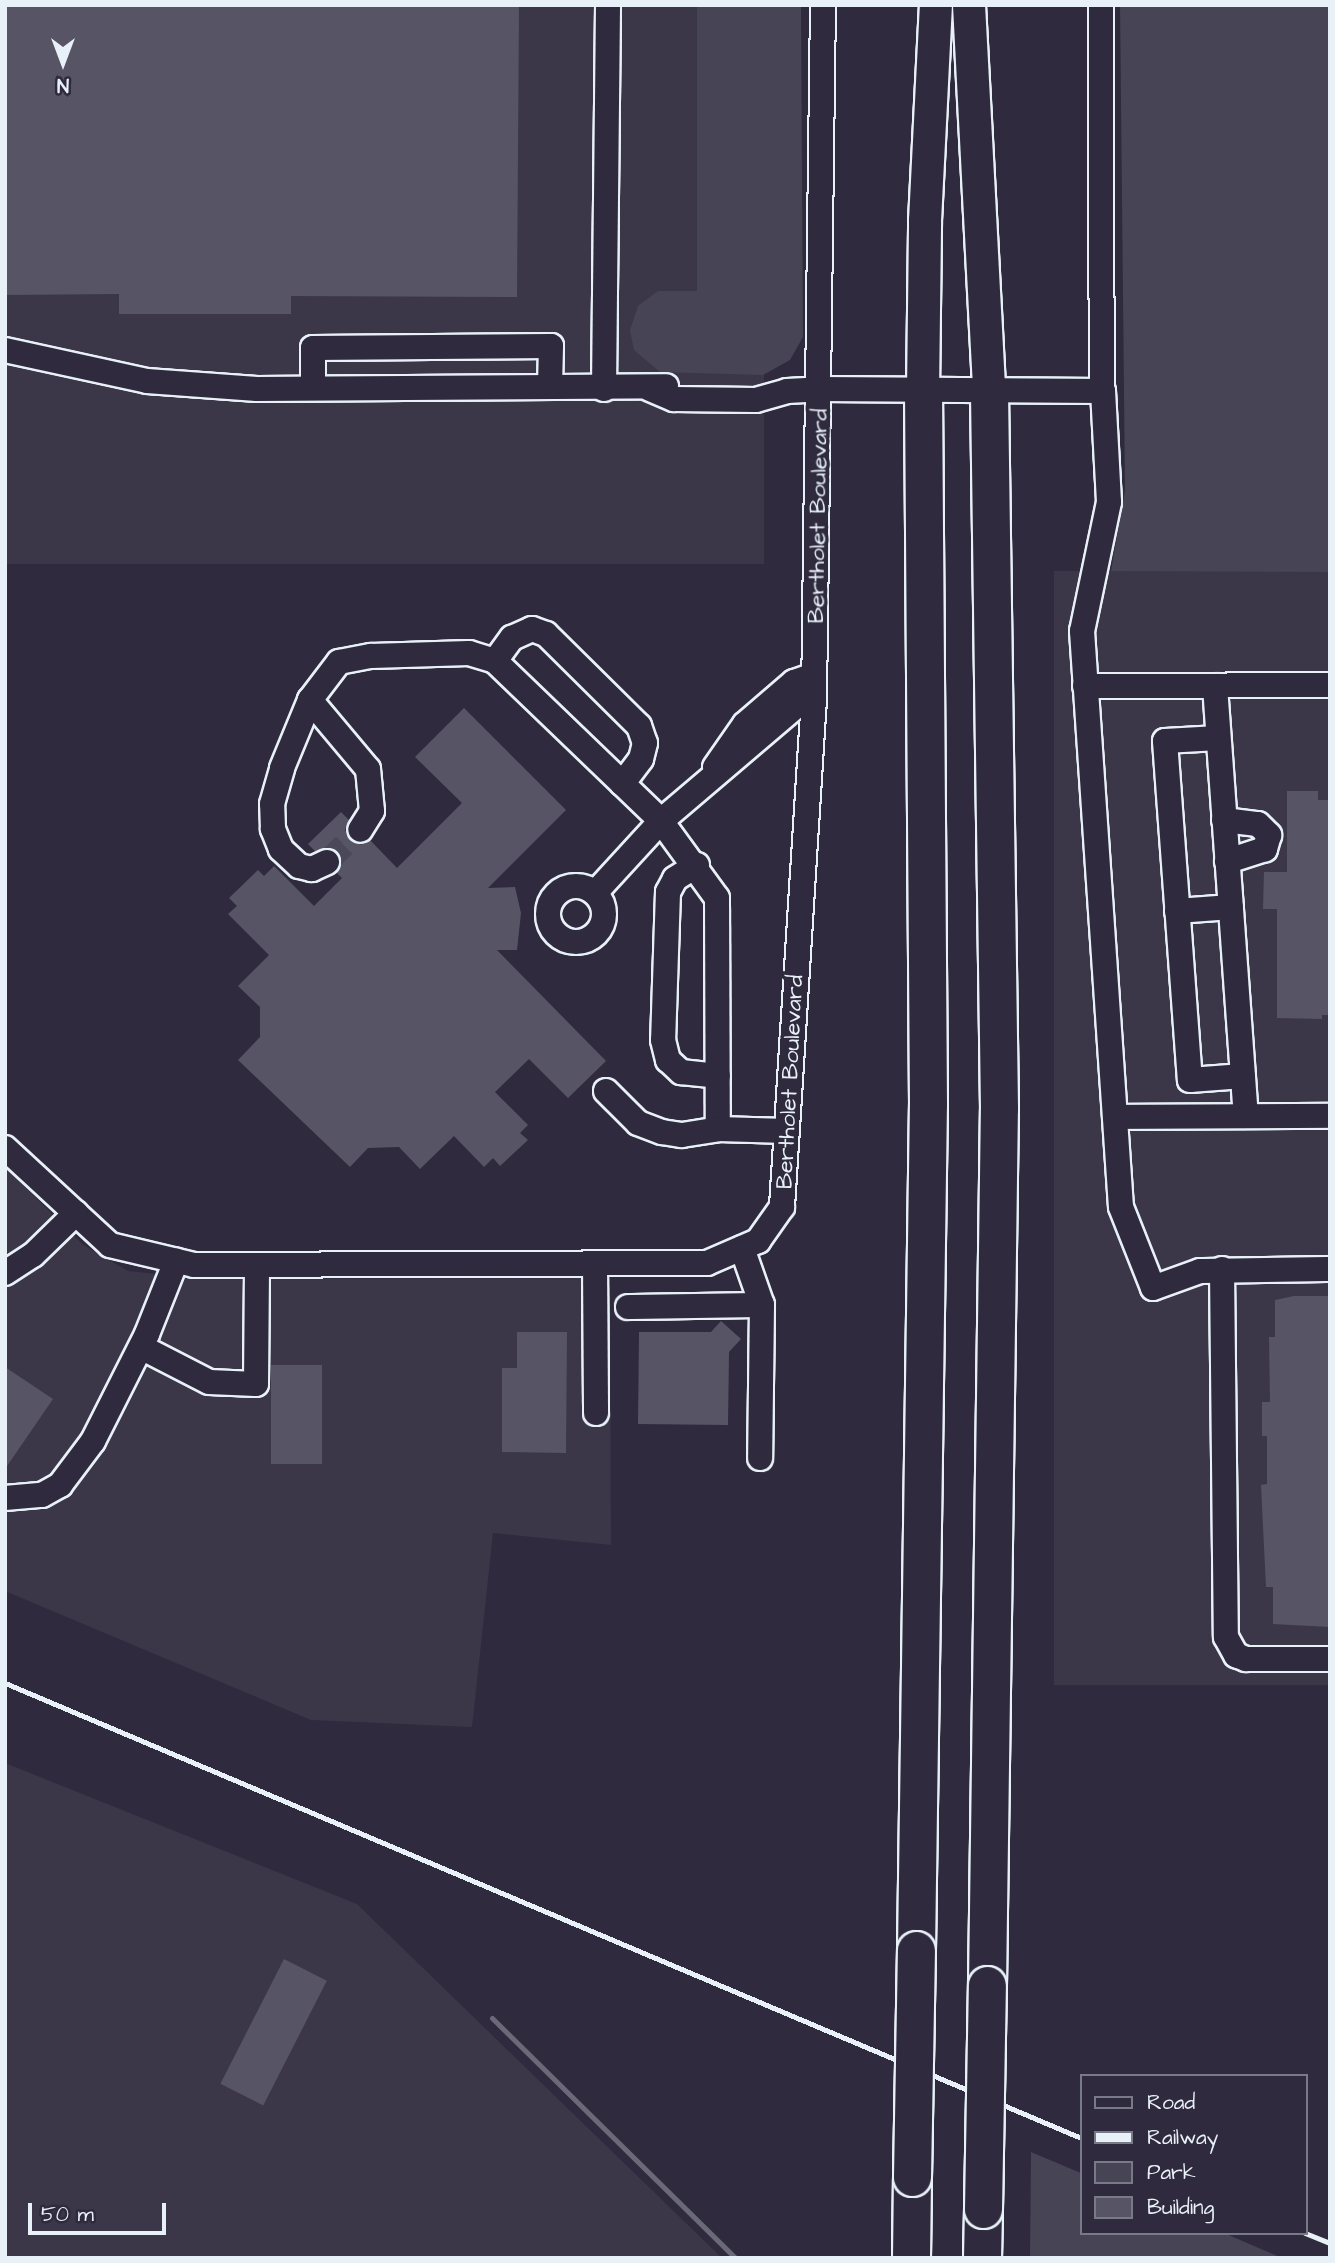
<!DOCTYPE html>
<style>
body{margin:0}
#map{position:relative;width:1335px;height:2263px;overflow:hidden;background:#2f2a3d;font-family:"Architects Daughter",sans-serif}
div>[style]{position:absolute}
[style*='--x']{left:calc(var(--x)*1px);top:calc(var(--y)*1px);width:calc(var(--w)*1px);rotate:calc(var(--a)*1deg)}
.built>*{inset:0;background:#3b3749;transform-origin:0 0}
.green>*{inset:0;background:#464455}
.stream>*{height:5px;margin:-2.5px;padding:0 2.5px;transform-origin:2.5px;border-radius:2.5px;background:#696978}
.building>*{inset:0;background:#575565;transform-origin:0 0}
.minor-tunnel>*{height:24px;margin-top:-12px;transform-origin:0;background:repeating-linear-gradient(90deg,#4b4859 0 24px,transparent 0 36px)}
.roads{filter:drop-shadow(2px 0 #e8f1f8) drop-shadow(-2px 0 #e8f1f8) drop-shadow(0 2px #e8f1f8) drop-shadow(0 -2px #e8f1f8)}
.minor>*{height:24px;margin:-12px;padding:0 12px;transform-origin:12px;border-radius:12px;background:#2f2a3d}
.minor>.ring{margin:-12px;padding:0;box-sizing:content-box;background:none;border:24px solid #2f2a3d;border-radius:50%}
.major>*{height:32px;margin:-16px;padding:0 16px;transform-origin:16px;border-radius:16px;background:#2f2a3d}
.highway>*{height:37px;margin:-18.5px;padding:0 18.5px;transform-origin:18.5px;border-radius:18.5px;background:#2f2a3d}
.rail>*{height:5px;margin:-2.5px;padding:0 2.5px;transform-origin:2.5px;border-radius:2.5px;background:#e8f1f8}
.bridges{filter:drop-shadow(2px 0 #e8f1f8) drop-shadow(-2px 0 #e8f1f8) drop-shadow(0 2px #e8f1f8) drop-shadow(0 -2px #e8f1f8)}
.highway-bridge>*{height:37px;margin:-18.5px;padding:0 18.5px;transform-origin:18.5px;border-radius:18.5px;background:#2f2a3d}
span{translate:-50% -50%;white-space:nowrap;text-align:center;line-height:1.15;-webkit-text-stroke:7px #2f2a3d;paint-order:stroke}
.street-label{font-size:23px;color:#e8f1f8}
.frame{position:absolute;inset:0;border:7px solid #e8f1f8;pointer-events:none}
.legend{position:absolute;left:1080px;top:2074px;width:228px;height:161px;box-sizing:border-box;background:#2f2a3d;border:2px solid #797a88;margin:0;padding:9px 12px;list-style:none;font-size:21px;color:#e8f1f8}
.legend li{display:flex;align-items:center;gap:14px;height:35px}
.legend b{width:35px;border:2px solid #797a88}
.north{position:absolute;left:28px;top:28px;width:70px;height:70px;-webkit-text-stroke:5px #2f2a3d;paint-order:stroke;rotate:180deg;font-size:19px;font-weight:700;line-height:28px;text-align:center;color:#e8f1f8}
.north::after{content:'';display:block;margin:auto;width:24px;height:32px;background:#e8f1f8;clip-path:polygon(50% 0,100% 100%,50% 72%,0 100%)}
.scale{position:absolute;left:28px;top:2203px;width:138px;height:32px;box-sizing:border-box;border:4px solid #e8f1f8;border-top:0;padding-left:9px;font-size:21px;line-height:24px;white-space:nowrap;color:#e8f1f8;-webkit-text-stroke:5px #2f2a3d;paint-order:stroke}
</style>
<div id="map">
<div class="built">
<i style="left:5px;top:5px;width:759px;height:559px"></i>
<i style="left:1054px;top:571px;width:276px;height:1114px"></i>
<i style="clip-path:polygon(5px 1167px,83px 1245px,128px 1271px,206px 1279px,610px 1278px,611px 1545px,493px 1533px,472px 1727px,311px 1720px,5px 1591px)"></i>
<i style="clip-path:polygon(5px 1763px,357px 1904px,722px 2258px,5px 2258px)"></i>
</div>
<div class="green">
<i style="clip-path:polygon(697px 5px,801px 5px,803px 337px,790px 360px,763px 375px,660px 372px,634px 350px,630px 330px,638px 306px,658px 291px,697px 291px)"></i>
<i style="clip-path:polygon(1120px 5px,1330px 5px,1330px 572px,1111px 571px,1125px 490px)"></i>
<i style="clip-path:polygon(1031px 2152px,1081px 2173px,1081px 2233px,1224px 2233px,1282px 2258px,1030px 2258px)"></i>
</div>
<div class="stream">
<i style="--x:492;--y:2018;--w:342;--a:44.6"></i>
</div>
<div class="building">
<i style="clip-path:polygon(5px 5px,519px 5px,517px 297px,291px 296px,291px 314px,119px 314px,119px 294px,5px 295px)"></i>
<i style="clip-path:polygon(464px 708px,566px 810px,488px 888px,515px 887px,521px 913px,517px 950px,497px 950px,606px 1061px,568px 1098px,529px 1059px,495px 1092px,528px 1125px,520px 1133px,528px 1140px,500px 1166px,493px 1158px,484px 1167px,454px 1136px,420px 1169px,399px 1147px,368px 1148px,350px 1167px,238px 1060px,260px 1037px,260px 1007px,238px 986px,269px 955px,228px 914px,237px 906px,229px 898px,258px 870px,264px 876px,274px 866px,314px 906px,342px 878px,337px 873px,342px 863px,335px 850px,315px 851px,308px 844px,341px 812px,349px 820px,345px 830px,352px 842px,370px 840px,397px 868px,462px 803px,415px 757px)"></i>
<i style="clip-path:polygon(1287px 791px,1318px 791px,1318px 800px,1330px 800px,1330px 1015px,1322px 1015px,1322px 1019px,1277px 1018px,1277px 909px,1263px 909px,1264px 872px,1287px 872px)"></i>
<i style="clip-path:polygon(1294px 1296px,1330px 1296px,1330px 1627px,1273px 1624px,1273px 1587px,1266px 1587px,1261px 1485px,1267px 1484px,1267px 1436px,1262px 1436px,1262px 1402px,1270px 1402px,1269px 1337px,1275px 1337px,1275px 1300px)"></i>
<i style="clip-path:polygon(721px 1321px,741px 1339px,729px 1352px,728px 1425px,638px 1424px,639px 1332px,711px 1332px)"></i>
<i style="clip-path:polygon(517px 1332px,567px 1332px,566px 1453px,502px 1452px,502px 1368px,517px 1368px)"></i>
<i style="left:271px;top:1365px;width:51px;height:99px"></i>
<i style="clip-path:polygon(5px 1367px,53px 1399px,5px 1469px)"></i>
<i style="left:284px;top:1959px;width:48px;height:140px;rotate:27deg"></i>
</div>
<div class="minor-tunnel">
<i style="--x:327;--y:862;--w:46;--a:-44.1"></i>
</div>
<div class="roads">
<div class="minor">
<i style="--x:1101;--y:5;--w:386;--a:89.9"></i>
<i style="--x:5;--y:350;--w:145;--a:12.3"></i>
<i style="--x:147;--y:381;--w:110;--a:4.2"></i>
<i style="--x:257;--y:389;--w:409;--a:-0.4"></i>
<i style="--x:313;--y:387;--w:39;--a:-90"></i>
<i style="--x:313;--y:348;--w:238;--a:-0.5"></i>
<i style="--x:551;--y:346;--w:41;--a:91.4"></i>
<i style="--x:604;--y:389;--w:384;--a:-89.4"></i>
<i style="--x:650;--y:389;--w:26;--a:23"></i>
<i style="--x:674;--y:399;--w:82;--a:0.7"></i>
<i style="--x:756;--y:400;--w:32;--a:-16"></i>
<i style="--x:787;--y:391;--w:33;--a:-3"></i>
<i style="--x:820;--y:389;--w:283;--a:0.4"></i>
<i style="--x:1103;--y:391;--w:111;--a:86.9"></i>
<i style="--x:1109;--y:502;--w:132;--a:101.8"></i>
<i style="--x:1082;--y:631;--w:577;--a:86.13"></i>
<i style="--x:1121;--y:1207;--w:87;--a:68.4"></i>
<i style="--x:1153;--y:1288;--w:50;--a:-19.9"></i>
<i style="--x:1200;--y:1271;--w:130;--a:-0.9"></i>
<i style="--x:495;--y:661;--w:29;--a:-54"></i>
<i style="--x:512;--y:638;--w:22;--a:-24"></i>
<i style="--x:532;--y:629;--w:15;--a:20"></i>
<i style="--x:546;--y:634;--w:131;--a:44.7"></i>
<i style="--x:639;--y:726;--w:18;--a:71"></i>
<i style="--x:645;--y:743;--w:16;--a:104"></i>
<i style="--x:641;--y:759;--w:31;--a:127"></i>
<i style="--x:1085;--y:686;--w:245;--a:-0.2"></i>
<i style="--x:1215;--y:686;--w:431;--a:85.9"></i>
<i style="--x:310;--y:700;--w:48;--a:-52.7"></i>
<i style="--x:339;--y:662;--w:33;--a:-11"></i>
<i style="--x:371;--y:656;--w:98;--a:-1.8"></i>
<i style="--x:469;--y:653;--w:27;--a:17"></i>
<i style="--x:495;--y:661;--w:231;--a:43.9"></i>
<i style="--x:661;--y:821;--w:185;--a:-40.4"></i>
<i style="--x:802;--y:701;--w:12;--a:-9"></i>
<i style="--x:1218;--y:738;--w:53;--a:176.8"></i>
<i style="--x:1165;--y:741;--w:340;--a:85.8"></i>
<i style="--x:1190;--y:1080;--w:53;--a:-4.3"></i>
<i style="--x:715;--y:767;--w:52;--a:-55.1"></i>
<i style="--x:745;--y:724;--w:65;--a:-40.6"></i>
<i style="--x:794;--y:682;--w:21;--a:-19"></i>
<i style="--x:1224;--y:820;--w:34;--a:7"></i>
<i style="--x:1258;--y:824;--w:16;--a:45"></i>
<i style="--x:1269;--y:835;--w:15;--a:106"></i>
<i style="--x:1265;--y:849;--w:40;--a:162"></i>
<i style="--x:327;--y:862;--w:17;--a:155"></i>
<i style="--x:312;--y:869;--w:13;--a:-167"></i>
<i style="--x:299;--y:866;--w:25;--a:-137"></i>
<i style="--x:281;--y:849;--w:22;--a:-112"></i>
<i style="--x:273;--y:829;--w:25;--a:-92"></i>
<i style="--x:272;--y:804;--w:37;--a:-74"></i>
<i style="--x:282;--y:768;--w:74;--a:-67.6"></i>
<i style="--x:310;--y:700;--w:90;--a:50"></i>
<i style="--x:368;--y:769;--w:42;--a:84.6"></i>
<i style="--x:372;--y:811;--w:22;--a:122"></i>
<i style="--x:697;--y:865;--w:26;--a:148"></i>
<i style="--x:675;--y:879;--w:15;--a:118"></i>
<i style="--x:668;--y:892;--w:148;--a:91.9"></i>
<i style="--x:663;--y:1040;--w:21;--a:76"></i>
<i style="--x:668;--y:1060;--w:18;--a:43"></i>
<i style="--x:681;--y:1072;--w:37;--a:6"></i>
<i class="ring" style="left:548px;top:886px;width:32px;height:32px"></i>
<i style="--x:595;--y:893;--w:98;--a:-47.5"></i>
<i style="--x:661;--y:821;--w:95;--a:54"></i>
<i style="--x:717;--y:898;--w:231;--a:89.8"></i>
<i style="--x:718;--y:1129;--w:69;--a:1.7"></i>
<i style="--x:1177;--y:911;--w:54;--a:-4.2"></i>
<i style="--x:606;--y:1091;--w:45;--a:45"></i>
<i style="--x:638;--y:1123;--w:26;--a:21"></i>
<i style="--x:662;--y:1132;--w:20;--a:9"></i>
<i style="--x:682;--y:1135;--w:36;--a:-9"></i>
<i style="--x:1115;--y:1117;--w:215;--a:-0.3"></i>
<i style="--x:5;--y:1148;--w:143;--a:42.7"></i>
<i style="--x:110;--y:1245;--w:86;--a:13.4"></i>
<i style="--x:194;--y:1265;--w:513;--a:-0.22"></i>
<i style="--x:707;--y:1263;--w:56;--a:-23.3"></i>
<i style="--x:758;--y:1241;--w:42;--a:-54.8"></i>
<i style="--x:782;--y:1207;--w:509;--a:-86.4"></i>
<i style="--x:814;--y:699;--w:694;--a:-89.26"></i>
<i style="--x:742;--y:1248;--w:60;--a:70.7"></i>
<i style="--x:762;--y:1305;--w:153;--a:90.7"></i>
<i style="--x:595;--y:1264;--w:149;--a:89.6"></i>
<i style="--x:1222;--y:1269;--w:368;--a:89.4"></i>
<i style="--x:1226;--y:1637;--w:21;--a:61"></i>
<i style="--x:1236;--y:1655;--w:11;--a:22"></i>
<i style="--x:1246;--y:1659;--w:84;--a:0"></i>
<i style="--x:5;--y:1273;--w:33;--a:-33"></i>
<i style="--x:33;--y:1255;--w:60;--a:-44.3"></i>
<i style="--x:628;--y:1307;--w:134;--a:-0.9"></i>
<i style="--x:141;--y:1347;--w:76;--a:27.2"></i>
<i style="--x:209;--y:1382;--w:47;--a:2.4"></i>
<i style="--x:256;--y:1384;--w:119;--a:-89.5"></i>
<i style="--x:5;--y:1498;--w:37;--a:-5"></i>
<i style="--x:42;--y:1495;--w:21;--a:-29"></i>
<i style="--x:60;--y:1485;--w:55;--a:-53.1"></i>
<i style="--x:93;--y:1441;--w:120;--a:-63.2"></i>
<i style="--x:147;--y:1334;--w:79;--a:-68.3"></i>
</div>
<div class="major">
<i style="--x:969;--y:5;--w:385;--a:87"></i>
<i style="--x:923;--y:392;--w:171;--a:-89.3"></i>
<i style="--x:925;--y:221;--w:216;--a:-87.1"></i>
</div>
<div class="highway">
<i style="--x:916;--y:1950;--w:846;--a:-89.19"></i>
<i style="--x:928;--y:1104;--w:712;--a:-90.4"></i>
<i style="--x:987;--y:1985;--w:877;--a:-89.22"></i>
<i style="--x:999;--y:1108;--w:719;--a:-90.8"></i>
<i style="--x:911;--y:2258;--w:81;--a:-89.3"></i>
<i style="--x:982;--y:2258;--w:49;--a:-88.8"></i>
</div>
</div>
<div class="rail">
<i style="--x:5;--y:1683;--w:1168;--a:22.92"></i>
<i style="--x:1305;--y:2233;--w:27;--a:22"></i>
</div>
<div class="bridges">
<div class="highway-bridge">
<i style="--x:912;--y:2177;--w:227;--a:-89"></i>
<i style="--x:983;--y:2209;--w:224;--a:-89"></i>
</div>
</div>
<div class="street-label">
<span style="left:818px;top:516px;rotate:-89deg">Bertholet Boulevard</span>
<span style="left:790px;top:1082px;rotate:-87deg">Bertholet Boulevard</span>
</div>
<div class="frame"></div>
<ul class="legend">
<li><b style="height:9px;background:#2f2a3d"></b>Road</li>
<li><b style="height:9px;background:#e8f1f8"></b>Railway</li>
<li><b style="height:19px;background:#464455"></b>Park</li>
<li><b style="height:19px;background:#575565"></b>Building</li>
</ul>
<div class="north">N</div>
<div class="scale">50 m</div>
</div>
